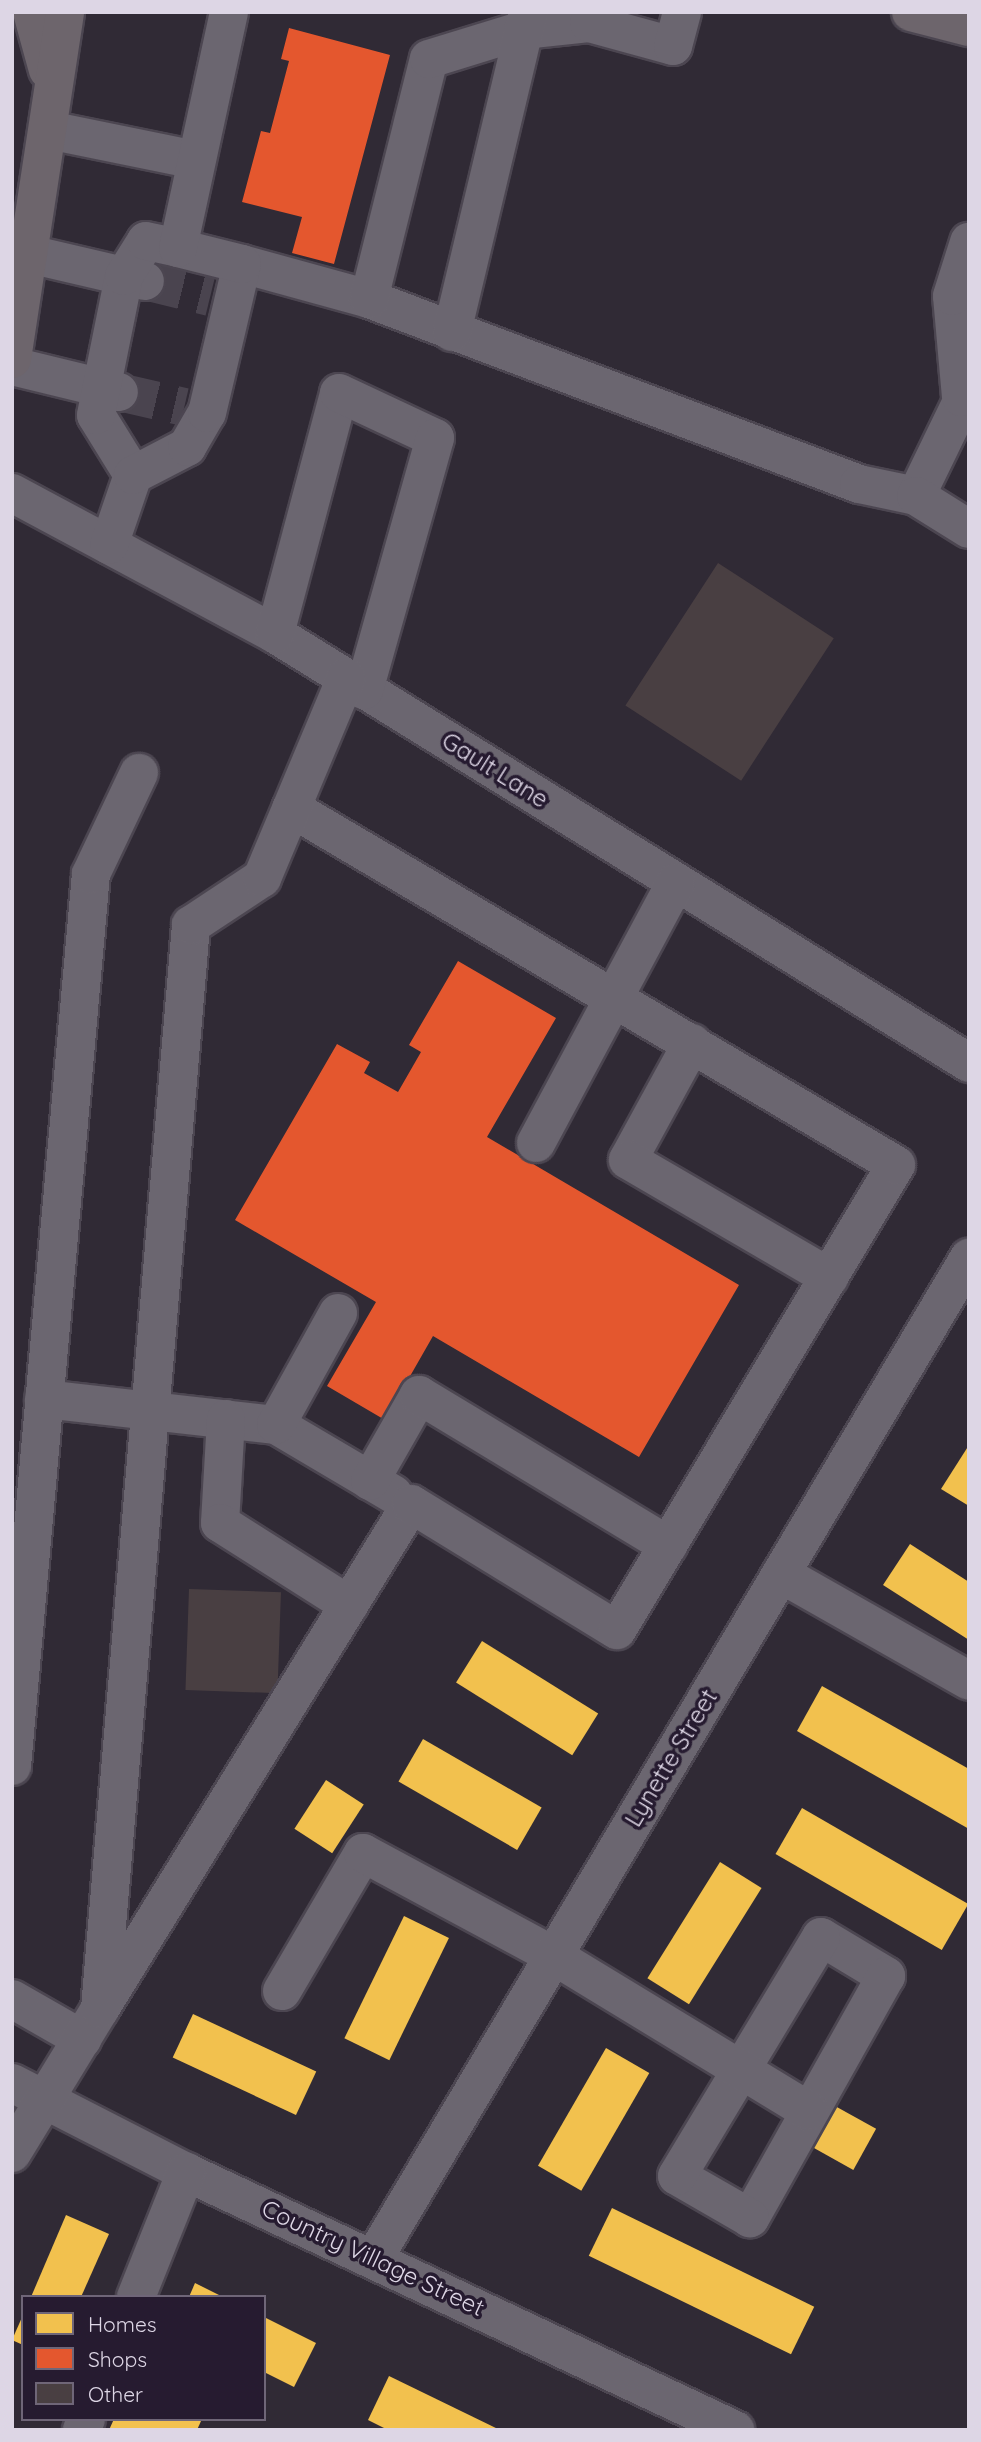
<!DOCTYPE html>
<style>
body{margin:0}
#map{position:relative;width:981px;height:2442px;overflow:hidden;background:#302a35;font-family:Quicksand,sans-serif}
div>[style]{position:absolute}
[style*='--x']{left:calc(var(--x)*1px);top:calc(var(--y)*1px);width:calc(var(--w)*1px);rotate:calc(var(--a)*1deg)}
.homes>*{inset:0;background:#f2c14e;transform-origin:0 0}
.shops>*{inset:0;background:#e4572e}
.building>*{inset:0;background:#493f42;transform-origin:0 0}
.minor-tunnel>*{height:38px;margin-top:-19px;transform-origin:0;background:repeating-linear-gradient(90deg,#4a444f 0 38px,transparent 0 57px)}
.roads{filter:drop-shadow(2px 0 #4c4651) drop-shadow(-2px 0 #4c4651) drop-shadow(0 2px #4c4651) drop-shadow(0 -2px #4c4651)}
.minor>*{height:38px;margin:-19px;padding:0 19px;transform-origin:19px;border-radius:19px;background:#6b6670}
.major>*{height:38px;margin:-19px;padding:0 19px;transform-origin:19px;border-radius:19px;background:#6d656c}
span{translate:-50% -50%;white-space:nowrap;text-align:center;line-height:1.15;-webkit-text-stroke:7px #261b30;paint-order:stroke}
.street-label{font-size:24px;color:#ddd6e5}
.frame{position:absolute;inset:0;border:14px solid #ddd6e5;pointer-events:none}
.legend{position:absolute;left:21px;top:2295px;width:245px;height:126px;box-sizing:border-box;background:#261b30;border:2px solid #6f6678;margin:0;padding:9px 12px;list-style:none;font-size:21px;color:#ddd6e5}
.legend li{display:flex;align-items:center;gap:14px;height:35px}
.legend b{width:35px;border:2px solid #6f6678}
</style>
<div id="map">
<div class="homes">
<i style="clip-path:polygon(969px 1445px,969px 1506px,941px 1489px)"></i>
<i style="clip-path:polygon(910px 1544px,969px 1582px,969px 1640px,883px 1585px)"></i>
<i style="left:482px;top:1641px;width:137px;height:49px;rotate:32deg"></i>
<i style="clip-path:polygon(822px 1686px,969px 1769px,969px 1829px,797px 1731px)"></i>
<i style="left:423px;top:1739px;width:137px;height:49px;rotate:30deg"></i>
<i style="left:326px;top:1780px;width:45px;height:58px;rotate:33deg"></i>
<i style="left:802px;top:1808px;width:192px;height:53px;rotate:30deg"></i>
<i style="left:720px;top:1862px;width:49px;height:137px;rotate:32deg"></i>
<i style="left:404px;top:1916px;width:50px;height:136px;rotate:26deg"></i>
<i style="left:193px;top:2014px;width:136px;height:48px;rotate:25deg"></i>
<i style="left:606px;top:2048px;width:50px;height:136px;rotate:30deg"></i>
<i style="left:835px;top:2106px;width:47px;height:47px;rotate:29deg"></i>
<i style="left:612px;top:2208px;width:225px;height:53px;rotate:26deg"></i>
<i style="clip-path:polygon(66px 2215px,109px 2234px,81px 2297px,31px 2297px)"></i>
<i style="clip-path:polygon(195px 2283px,223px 2297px,189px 2297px)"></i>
<i style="clip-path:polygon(23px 2315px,23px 2345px,12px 2340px)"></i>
<i style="clip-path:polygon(264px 2317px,316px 2343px,294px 2387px,264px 2372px)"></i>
<i style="clip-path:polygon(389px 2376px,500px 2430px,388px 2430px,368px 2420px)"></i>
<i style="clip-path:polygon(114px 2419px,196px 2419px,201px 2421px,197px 2430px,109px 2430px)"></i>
</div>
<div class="shops">
<i style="clip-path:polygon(289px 28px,390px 55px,334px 264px,292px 253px,302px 217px,242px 202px,261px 131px,270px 133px,289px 61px,281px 59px)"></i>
<i style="clip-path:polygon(458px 961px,556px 1018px,487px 1137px,739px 1285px,639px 1457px,433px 1336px,385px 1420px,327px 1386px,376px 1302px,235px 1220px,337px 1044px,370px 1062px,364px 1073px,398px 1092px,421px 1052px,409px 1045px)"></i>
</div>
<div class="building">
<i style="left:718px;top:563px;width:138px;height:170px;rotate:33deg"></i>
<i style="left:189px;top:1589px;width:92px;height:101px;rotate:2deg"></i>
</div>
<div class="minor-tunnel">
<i style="--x:145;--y:281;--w:67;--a:13.8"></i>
<i style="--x:119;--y:392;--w:67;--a:13"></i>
</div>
<div class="roads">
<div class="minor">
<i style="--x:48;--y:130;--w:150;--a:11.5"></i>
<i style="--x:29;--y:254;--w:119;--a:13.1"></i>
<i style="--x:242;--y:264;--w:132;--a:15.4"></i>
<i style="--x:369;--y:299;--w:524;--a:20.68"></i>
<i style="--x:859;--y:484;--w:58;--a:11.9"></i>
<i style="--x:916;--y:496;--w:121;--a:-64.1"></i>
<i style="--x:369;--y:299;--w:247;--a:-76"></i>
<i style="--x:429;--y:59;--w:98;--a:-17.1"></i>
<i style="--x:523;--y:30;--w:66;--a:-6.1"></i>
<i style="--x:589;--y:23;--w:87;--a:15.3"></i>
<i style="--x:673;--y:46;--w:35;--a:-75"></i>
<i style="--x:452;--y:332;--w:329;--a:-76.6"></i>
<i style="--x:12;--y:366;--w:110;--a:13.7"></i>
<i style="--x:961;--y:397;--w:101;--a:-95.1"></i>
<i style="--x:952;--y:296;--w:57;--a:-72.5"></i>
<i style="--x:133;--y:475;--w:70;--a:-121.7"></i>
<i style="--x:96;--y:415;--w:142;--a:-78.6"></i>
<i style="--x:124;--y:276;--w:41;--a:-57.8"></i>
<i style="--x:146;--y:241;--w:33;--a:12"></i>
<i style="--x:12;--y:493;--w:298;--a:28.2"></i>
<i style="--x:275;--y:634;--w:816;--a:31.72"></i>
<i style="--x:916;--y:496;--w:62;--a:31.9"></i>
<i style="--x:109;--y:545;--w:74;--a:-71.1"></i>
<i style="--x:133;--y:475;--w:61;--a:-27.4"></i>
<i style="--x:187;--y:447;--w:39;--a:-60"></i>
<i style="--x:207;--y:413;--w:153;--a:-76.8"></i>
<i style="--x:242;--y:264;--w:66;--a:-166"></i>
<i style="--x:178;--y:248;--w:241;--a:-77.8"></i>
<i style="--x:275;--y:634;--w:249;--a:-75.1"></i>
<i style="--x:339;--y:393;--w:106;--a:25.1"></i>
<i style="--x:435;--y:438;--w:262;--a:105.7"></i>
<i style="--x:692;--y:1043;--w:133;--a:118.7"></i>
<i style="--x:628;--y:1160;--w:233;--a:30.2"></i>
<i style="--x:536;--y:1143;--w:296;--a:-61.8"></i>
<i style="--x:44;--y:1399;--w:233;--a:6.4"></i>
<i style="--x:276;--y:1425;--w:136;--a:30.5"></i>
<i style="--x:226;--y:1419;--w:104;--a:93.3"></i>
<i style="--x:220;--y:1523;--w:153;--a:32.4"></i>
<i style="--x:276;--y:1425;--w:128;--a:-61"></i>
<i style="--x:370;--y:1481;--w:99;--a:-60.3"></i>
<i style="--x:419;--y:1395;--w:291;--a:31.1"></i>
<i style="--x:781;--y:1574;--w:216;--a:29.6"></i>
<i style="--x:12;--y:1766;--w:895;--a:-84.94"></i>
<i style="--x:91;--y:874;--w:112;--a:-64.6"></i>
<i style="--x:821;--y:1937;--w:76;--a:31"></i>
<i style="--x:886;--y:1976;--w:278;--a:119.3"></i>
<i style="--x:750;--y:2218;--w:84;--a:-150.1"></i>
<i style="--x:677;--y:2176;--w:279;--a:-58.9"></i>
<i style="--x:282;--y:1991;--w:160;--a:-59.6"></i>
<i style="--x:363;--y:1853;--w:217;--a:28.3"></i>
<i style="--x:554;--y:1956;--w:298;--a:31.3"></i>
<i style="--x:12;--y:1999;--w:81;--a:29.7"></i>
<i style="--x:100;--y:2009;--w:593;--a:-58.37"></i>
<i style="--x:411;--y:1504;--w:241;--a:31.5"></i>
<i style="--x:617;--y:1630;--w:542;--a:-59.04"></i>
<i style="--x:896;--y:1165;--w:702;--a:-149.46"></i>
<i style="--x:12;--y:2083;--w:195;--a:27.1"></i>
<i style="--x:186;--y:2172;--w:607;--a:25.17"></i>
<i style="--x:12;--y:2153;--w:169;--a:-58.6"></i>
<i style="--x:100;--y:2009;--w:1088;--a:-85.2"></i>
<i style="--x:191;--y:925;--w:85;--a:-33.5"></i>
<i style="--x:262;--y:878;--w:217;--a:-67.2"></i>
<i style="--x:374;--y:2258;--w:1164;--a:-59.25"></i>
<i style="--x:136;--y:2297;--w:135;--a:-68.2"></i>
<i style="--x:82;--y:2430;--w:12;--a:-70"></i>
</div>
<div class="major">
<i style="--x:32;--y:12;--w:60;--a:74.6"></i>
<i style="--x:911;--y:12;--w:60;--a:14.5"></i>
<i style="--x:12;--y:359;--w:351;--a:-81.3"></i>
</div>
</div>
<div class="street-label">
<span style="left:495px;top:770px;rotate:32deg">Gault Lane</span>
<span style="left:671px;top:1758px;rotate:-59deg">Lynette Street</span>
<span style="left:373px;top:2258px;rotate:25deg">Country Village Street</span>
</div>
<div class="frame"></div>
<ul class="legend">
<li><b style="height:19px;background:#f2c14e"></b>Homes</li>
<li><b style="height:19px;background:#e4572e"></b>Shops</li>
<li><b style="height:19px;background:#493f42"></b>Other</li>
</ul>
</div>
